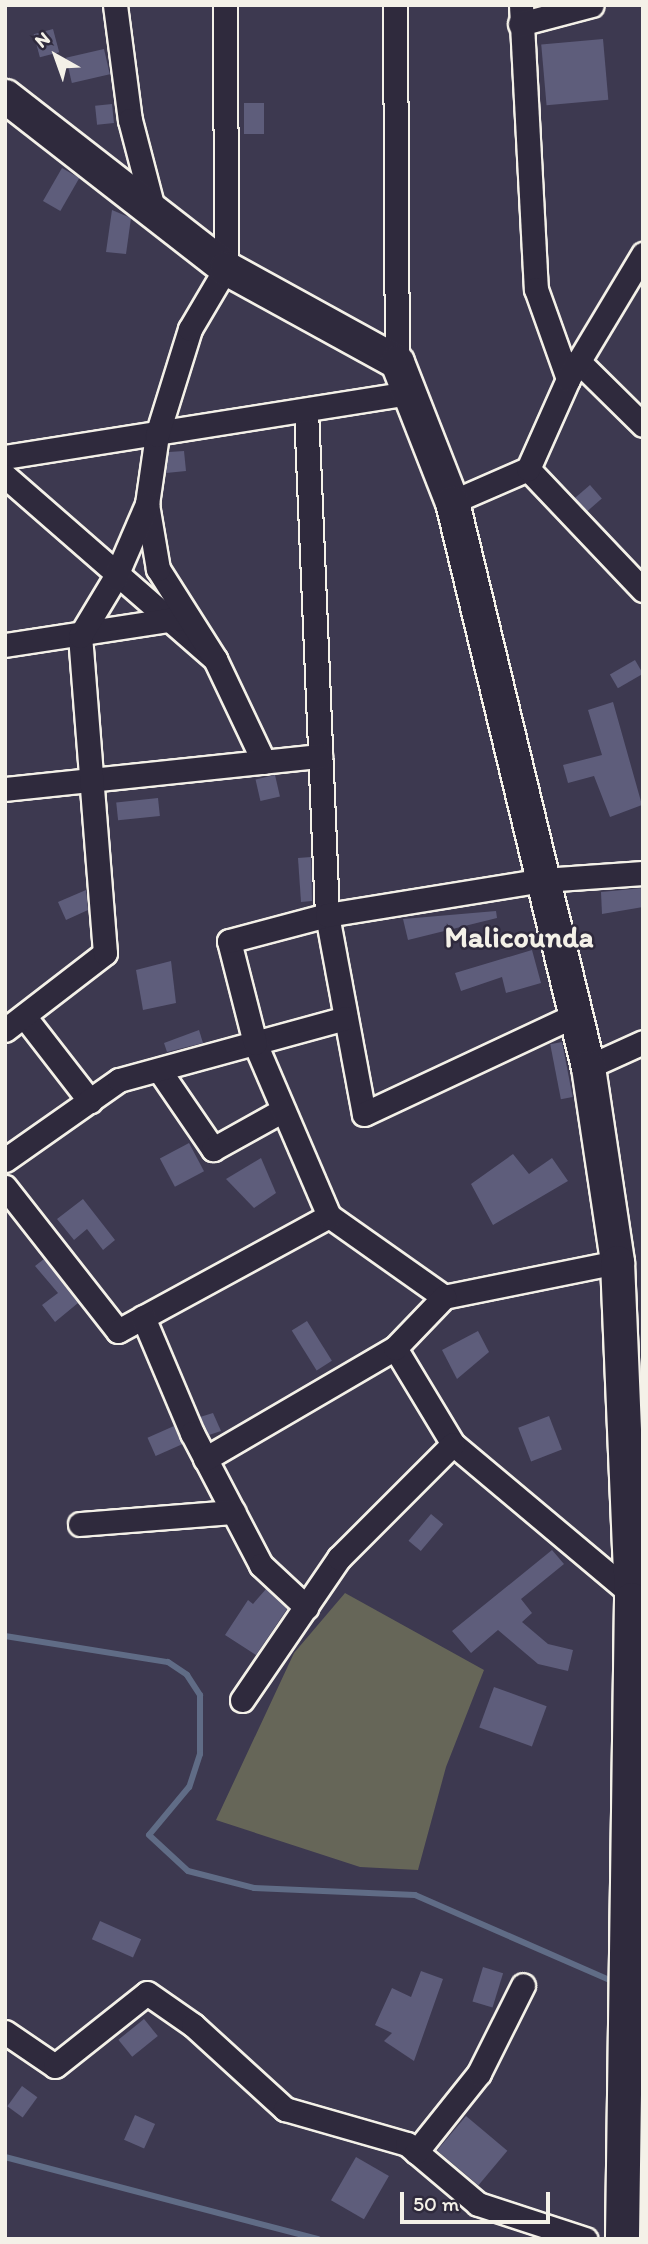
<!DOCTYPE html>
<style>
body{margin:0}
#map{position:relative;width:648px;height:2244px;overflow:hidden;background:#3d3950;font-family:Itim,sans-serif}
div>[style]{position:absolute}
[style*='--x']{left:calc(var(--x)*1px);top:calc(var(--y)*1px);width:calc(var(--w)*1px);rotate:calc(var(--a)*1deg)}
.green>*{inset:0;background:#666658}
.stream>*{height:6px;margin:-3px;padding:0 3px;transform-origin:3px;border-radius:3px;background:#606c86}
.building>*{inset:0;background:#5e5d7b;transform-origin:0 0}
.roads{filter:drop-shadow(2px 0 #f4f1e8) drop-shadow(-2px 0 #f4f1e8) drop-shadow(0 2px #f4f1e8) drop-shadow(0 -2px #f4f1e8)}
.street>*{height:23px;margin:-11.5px;padding:0 11.5px;transform-origin:11.5px;border-radius:11.5px;background:#2f2a3d}
.secondary>*{height:33px;margin:-16.5px;padding:0 16.5px;transform-origin:16.5px;border-radius:16.5px;background:#2f2a3d}
span{translate:-50% -50%;white-space:nowrap;text-align:center;line-height:1.15;-webkit-text-stroke:5px #2f2a3d;paint-order:stroke}
.district-label{font-size:30px;color:#f4f1e8;font-weight:700}
.frame{position:absolute;inset:0;border:7px solid #f4f1e8;pointer-events:none}
.north{position:absolute;left:21px;top:21px;width:70px;height:70px;-webkit-text-stroke:5px #2f2a3d;paint-order:stroke;rotate:320deg;font-size:19px;font-weight:700;line-height:28px;text-align:center;color:#f4f1e8}
.north::after{content:'';display:block;margin:auto;width:24px;height:32px;background:#f4f1e8;clip-path:polygon(50% 0,100% 100%,50% 72%,0 100%)}
.scale{position:absolute;left:400px;top:2192px;width:150px;height:32px;box-sizing:border-box;border:4px solid #f4f1e8;border-top:0;padding-left:9px;font-size:21px;line-height:24px;white-space:nowrap;color:#f4f1e8;-webkit-text-stroke:5px #2f2a3d;paint-order:stroke}
</style>
<div id="map">
<div class="green">
<i style="clip-path:polygon(345px 1593px,484px 1670px,446px 1767px,418px 1870px,360px 1867px,216px 1820px,294px 1653px)"></i>
</div>
<div class="stream">
<i style="--x:5;--y:1636;--w:165;--a:9.1"></i>
<i style="--x:168;--y:1662;--w:23;--a:34"></i>
<i style="--x:187;--y:1675;--w:24;--a:57"></i>
<i style="--x:200;--y:1695;--w:59;--a:90"></i>
<i style="--x:200;--y:1754;--w:35;--a:108"></i>
<i style="--x:189;--y:1787;--w:62;--a:129.8"></i>
<i style="--x:149;--y:1835;--w:53;--a:42.7"></i>
<i style="--x:188;--y:1871;--w:68;--a:14.4"></i>
<i style="--x:254;--y:1888;--w:161;--a:2.5"></i>
<i style="--x:415;--y:1895;--w:217;--a:23.6"></i>
<i style="--x:5;--y:2157;--w:324;--a:14.7"></i>
</div>
<div class="building">
<i style="left:53px;top:29px;width:24px;height:20px;rotate:75deg"></i>
<i style="left:603px;top:39px;width:61px;height:62px;rotate:85deg"></i>
<i style="left:104px;top:49px;width:26px;height:39px;rotate:77deg"></i>
<i style="left:244px;top:103px;width:20px;height:31px"></i>
<i style="left:112px;top:104px;width:19px;height:17px;rotate:84deg"></i>
<i style="left:62px;top:168px;width:20px;height:38px;rotate:30deg"></i>
<i style="clip-path:polygon(112px 210px,131px 218px,126px 254px,106px 252px)"></i>
<i style="clip-path:polygon(184px 451px,186px 471px,166px 473px,169px 452px)"></i>
<i style="left:590px;top:485px;width:18px;height:20px;rotate:49deg"></i>
<i style="left:635px;top:660px;width:16px;height:29px;rotate:60deg"></i>
<i style="clip-path:polygon(613px 702px,642px 805px,610px 817px,594px 776px,568px 783px,563px 765px,602px 755px,588px 710px)"></i>
<i style="left:275px;top:775px;width:22px;height:20px;rotate:77deg"></i>
<i style="left:158px;top:798px;width:18px;height:42px;rotate:84deg"></i>
<i style="clip-path:polygon(311px 857px,312px 901px,301px 902px,298px 858px)"></i>
<i style="clip-path:polygon(643px 888px,643px 907px,602px 914px,601px 892px)"></i>
<i style="clip-path:polygon(86px 890px,88px 910px,66px 920px,58px 902px)"></i>
<i style="clip-path:polygon(496px 911px,497px 918px,408px 940px,403px 919px)"></i>
<i style="clip-path:polygon(532px 950px,541px 983px,506px 993px,502px 977px,461px 991px,455px 973px)"></i>
<i style="clip-path:polygon(171px 961px,176px 1003px,143px 1010px,136px 970px)"></i>
<i style="clip-path:polygon(199px 1030px,203px 1043px,167px 1052px,164px 1043px)"></i>
<i style="left:562px;top:1042px;width:56px;height:12px;rotate:79deg"></i>
<i style="left:189px;top:1143px;width:32px;height:33px;rotate:62deg"></i>
<i style="clip-path:polygon(513px 1154px,529px 1174px,552px 1158px,568px 1181px,493px 1225px,471px 1184px)"></i>
<i style="clip-path:polygon(261px 1158px,276px 1193px,254px 1208px,226px 1179px)"></i>
<i style="clip-path:polygon(83px 1199px,115px 1240px,103px 1250px,87px 1229px,74px 1240px,57px 1219px)"></i>
<i style="clip-path:polygon(44px 1259px,78px 1303px,55px 1322px,42px 1305px,58px 1293px,35px 1266px)"></i>
<i style="left:307px;top:1321px;width:47px;height:18px;rotate:58deg"></i>
<i style="clip-path:polygon(478px 1331px,489px 1352px,457px 1379px,442px 1350px)"></i>
<i style="clip-path:polygon(213px 1413px,221px 1431px,209px 1435px,200px 1417px)"></i>
<i style="left:549px;top:1416px;width:36px;height:33px;rotate:69deg"></i>
<i style="left:174px;top:1426px;width:20px;height:29px;rotate:66deg"></i>
<i style="left:431px;top:1514px;width:16px;height:35px;rotate:40deg"></i>
<i style="clip-path:polygon(552px 1550px,564px 1564px,521px 1599px,532px 1613px,522px 1622px,548px 1644px,573px 1650px,568px 1671px,538px 1664px,498px 1630px,471px 1653px,452px 1631px)"></i>
<i style="clip-path:polygon(266px 1589px,287px 1609px,256px 1655px,225px 1635px,248px 1600px,253px 1604px)"></i>
<i style="left:494px;top:1687px;width:56px;height:43px;rotate:20deg"></i>
<i style="left:100px;top:1921px;width:45px;height:20px;rotate:24deg"></i>
<i style="left:483px;top:1967px;width:21px;height:36px;rotate:17deg"></i>
<i style="clip-path:polygon(421px 1971px,443px 1979px,414px 2061px,384px 2041px,392px 2033px,375px 2025px,392px 1988px,411px 1997px)"></i>
<i style="left:144px;top:2019px;width:22px;height:33px;rotate:51deg"></i>
<i style="left:22px;top:2086px;width:19px;height:25px;rotate:36deg"></i>
<i style="left:135px;top:2115px;width:22px;height:27px;rotate:24deg"></i>
<i style="left:466px;top:2116px;width:54px;height:45px;rotate:40deg"></i>
<i style="left:356px;top:2157px;width:38px;height:50px;rotate:30deg"></i>
</div>
<div class="roads">
<div class="street">
<i style="--x:115;--y:5;--w:116;--a:82.6"></i>
<i style="--x:130;--y:120;--w:95;--a:75.4"></i>
<i style="--x:395;--y:5;--w:357;--a:89.7"></i>
<i style="--x:521;--y:5;--w:284;--a:87"></i>
<i style="--x:536;--y:289;--w:96;--a:70.4"></i>
<i style="--x:520;--y:24;--w:74;--a:-14.8"></i>
<i style="--x:578;--y:361;--w:91;--a:44.6"></i>
<i style="--x:306;--y:410;--w:505;--a:87.62"></i>
<i style="--x:327;--y:915;--w:202;--a:79.5"></i>
<i style="--x:364;--y:1114;--w:233;--a:-25.1"></i>
<i style="--x:5;--y:457;--w:411;--a:-9"></i>
<i style="--x:528;--y:469;--w:167;--a:46.5"></i>
<i style="--x:5;--y:476;--w:279;--a:41.1"></i>
<i style="--x:215;--y:659;--w:114;--a:64.6"></i>
<i style="--x:452;--y:502;--w:83;--a:-23.5"></i>
<i style="--x:528;--y:469;--w:98;--a:-66"></i>
<i style="--x:568;--y:379;--w:146;--a:-59"></i>
<i style="--x:5;--y:645;--w:179;--a:-8.7"></i>
<i style="--x:215;--y:659;--w:107;--a:-122.3"></i>
<i style="--x:158;--y:569;--w:66;--a:-99.6"></i>
<i style="--x:147;--y:504;--w:70;--a:-81.8"></i>
<i style="--x:157;--y:435;--w:111;--a:-72.7"></i>
<i style="--x:190;--y:329;--w:71;--a:-59.5"></i>
<i style="--x:226;--y:268;--w:263;--a:-90.2"></i>
<i style="--x:5;--y:789;--w:317;--a:-6"></i>
<i style="--x:24;--y:1016;--w:108;--a:52.2"></i>
<i style="--x:5;--y:1030;--w:126;--a:-37.6"></i>
<i style="--x:105;--y:953;--w:318;--a:-94.5"></i>
<i style="--x:80;--y:636;--w:68;--a:-58.9"></i>
<i style="--x:115;--y:578;--w:81;--a:-66.6"></i>
<i style="--x:588;--y:1067;--w:60;--a:-24.4"></i>
<i style="--x:159;--y:1070;--w:96;--a:55.6"></i>
<i style="--x:213;--y:1149;--w:80;--a:-29.1"></i>
<i style="--x:5;--y:1160;--w:139;--a:-35.1"></i>
<i style="--x:119;--y:1080;--w:235;--a:-15.3"></i>
<i style="--x:5;--y:1187;--w:183;--a:51.9"></i>
<i style="--x:118;--y:1331;--w:240;--a:-28.6"></i>
<i style="--x:617;--y:1262;--w:177;--a:168.6"></i>
<i style="--x:444;--y:1297;--w:141;--a:-144.8"></i>
<i style="--x:329;--y:1216;--w:188;--a:-113.2"></i>
<i style="--x:255;--y:1043;--w:105;--a:-104.3"></i>
<i style="--x:229;--y:941;--w:101;--a:-14.9"></i>
<i style="--x:327;--y:915;--w:219;--a:-9.2"></i>
<i style="--x:543;--y:880;--w:100;--a:-4"></i>
<i style="--x:143;--y:1317;--w:126;--a:67.1"></i>
<i style="--x:192;--y:1433;--w:149;--a:62.4"></i>
<i style="--x:261;--y:1565;--w:62;--a:43"></i>
<i style="--x:395;--y:1348;--w:112;--a:58.9"></i>
<i style="--x:453;--y:1444;--w:244;--a:40"></i>
<i style="--x:205;--y:1459;--w:220;--a:-30.3"></i>
<i style="--x:395;--y:1348;--w:71;--a:-46.1"></i>
<i style="--x:80;--y:1524;--w:154;--a:-4.5"></i>
<i style="--x:242;--y:1700;--w:172;--a:-55.7"></i>
<i style="--x:339;--y:1558;--w:161;--a:-45"></i>
<i style="--x:5;--y:2032;--w:60;--a:34.2"></i>
<i style="--x:55;--y:2066;--w:117;--a:-38.4"></i>
<i style="--x:147;--y:1993;--w:56;--a:34.8"></i>
<i style="--x:193;--y:2025;--w:125;--a:42.4"></i>
<i style="--x:285;--y:2109;--w:127;--a:16"></i>
<i style="--x:407;--y:2144;--w:93;--a:40.2"></i>
<i style="--x:478;--y:2204;--w:113;--a:18.1"></i>
<i style="--x:416;--y:2152;--w:101;--a:-51.4"></i>
<i style="--x:479;--y:2073;--w:98;--a:-63.4"></i>
</div>
<div class="secondary">
<i style="--x:5;--y:96;--w:280;--a:37.9"></i>
<i style="--x:226;--y:268;--w:195;--a:28.8"></i>
<i style="--x:397;--y:362;--w:150;--a:68.6"></i>
<i style="--x:452;--y:502;--w:581;--a:76.47"></i>
<i style="--x:588;--y:1067;--w:197;--a:81.5"></i>
<i style="--x:617;--y:1262;--w:337;--a:87.6"></i>
<i style="--x:631;--y:1599;--w:640;--a:90.81"></i>
</div>
</div>
<div class="district-label">
<span style="left:519px;top:937px">Malicounda</span>
</div>
<div class="frame"></div>
<div class="north">N</div>
<div class="scale">50 m</div>
</div>
